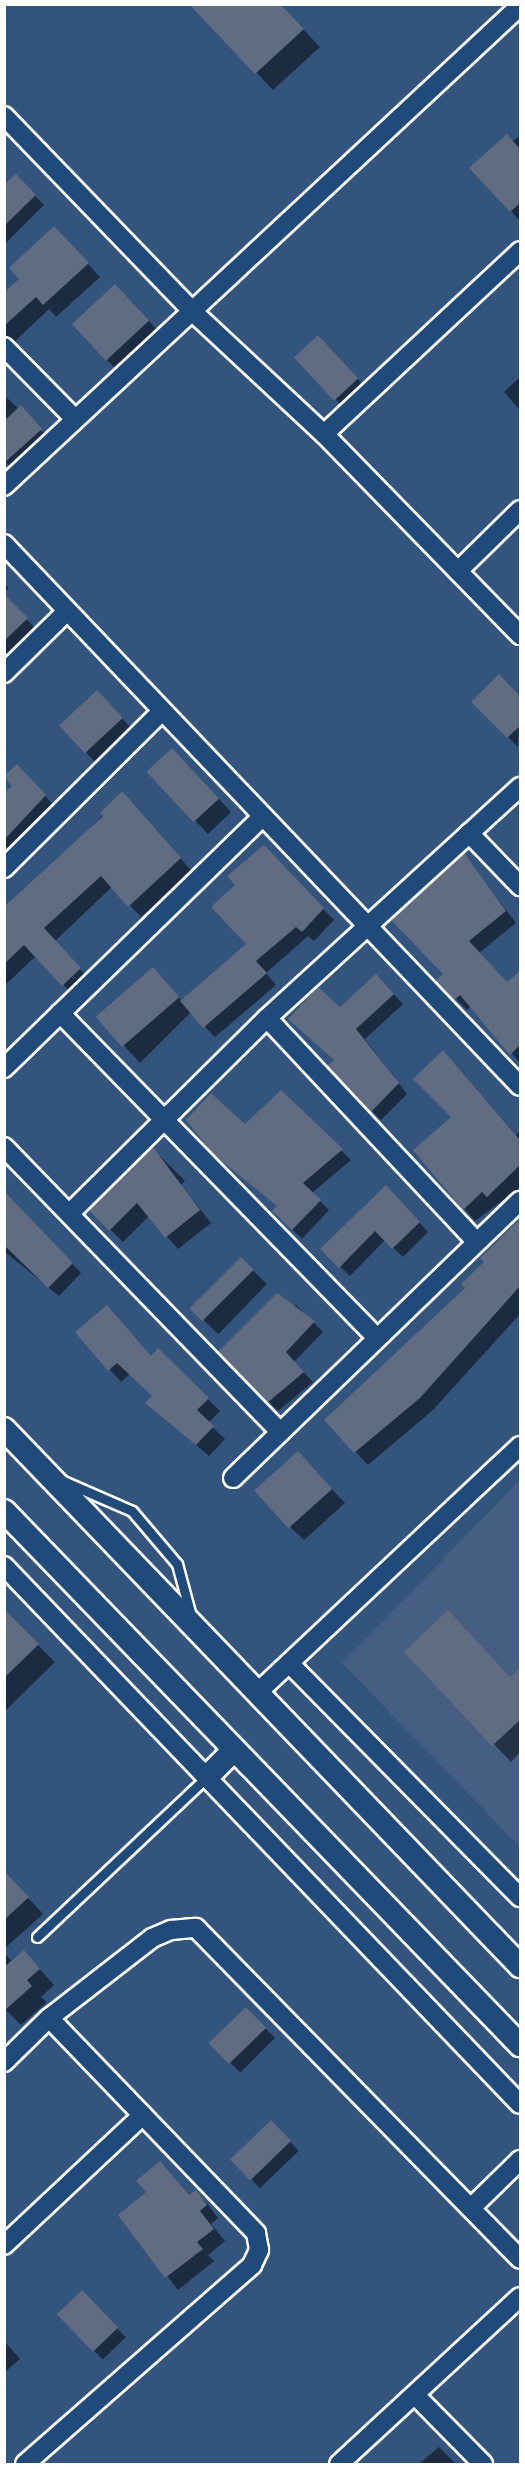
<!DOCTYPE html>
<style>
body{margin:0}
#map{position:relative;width:525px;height:2469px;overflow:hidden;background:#33547c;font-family:"Playpen Sans",sans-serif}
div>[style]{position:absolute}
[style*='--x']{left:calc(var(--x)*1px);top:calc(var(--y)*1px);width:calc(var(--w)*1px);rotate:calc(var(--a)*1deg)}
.built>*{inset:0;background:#455e81}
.shadow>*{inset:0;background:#0007;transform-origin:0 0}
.building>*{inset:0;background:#616b81;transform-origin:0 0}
.roads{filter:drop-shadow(2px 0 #fff) drop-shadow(-2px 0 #fff) drop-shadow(0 2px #fff) drop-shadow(0 -2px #fff)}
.service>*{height:9px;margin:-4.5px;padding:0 4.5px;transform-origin:4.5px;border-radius:4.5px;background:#1f4a7a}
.minor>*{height:18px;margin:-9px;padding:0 9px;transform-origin:9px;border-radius:9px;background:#1f4a7a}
.tertiary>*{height:22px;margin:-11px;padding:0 11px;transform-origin:11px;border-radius:11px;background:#1f4a7a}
span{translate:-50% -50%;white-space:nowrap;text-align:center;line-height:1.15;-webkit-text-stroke:4.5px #1f4a7a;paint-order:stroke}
.frame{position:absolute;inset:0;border:6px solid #fff;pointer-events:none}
</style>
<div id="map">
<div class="built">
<i style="clip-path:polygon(520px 1480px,520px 1847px,342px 1663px)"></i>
</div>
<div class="shadow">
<i style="clip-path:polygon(191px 4px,279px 4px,320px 47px,273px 90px)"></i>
<i style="clip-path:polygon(520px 136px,520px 221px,471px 169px)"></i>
<i style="clip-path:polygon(16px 176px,44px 205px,4px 245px,4px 187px)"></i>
<i style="clip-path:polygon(67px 241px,100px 277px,56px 317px,49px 309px,12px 344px,4px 337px,4px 294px)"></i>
<i style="clip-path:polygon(128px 299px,162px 335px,120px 373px,107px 360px)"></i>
<i style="clip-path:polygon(328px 346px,366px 388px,344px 408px,296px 358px)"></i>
<i style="clip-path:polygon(520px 377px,520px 410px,504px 392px)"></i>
<i style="clip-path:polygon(4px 395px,50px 439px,15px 471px,4px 461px)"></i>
<i style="clip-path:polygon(4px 583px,9px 588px,4px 592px)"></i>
<i style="clip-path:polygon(4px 596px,36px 629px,4px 660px)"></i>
<i style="clip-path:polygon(499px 676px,520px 698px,518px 747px,473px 702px)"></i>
<i style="clip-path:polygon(106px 701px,131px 728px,95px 762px,60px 725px)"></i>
<i style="clip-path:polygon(186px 763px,231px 812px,208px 834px,149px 772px)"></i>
<i style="clip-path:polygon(27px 776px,55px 807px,12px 852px,4px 845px,4px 795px)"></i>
<i style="clip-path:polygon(122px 794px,191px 870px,141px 917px,112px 887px,55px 941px,91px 981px,74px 996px,36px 956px,4px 986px,4px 907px,69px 851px)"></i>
<i style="clip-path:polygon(263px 847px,334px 920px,314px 941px,308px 936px,266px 973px,276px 985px,215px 1037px,191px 1012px,140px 1063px,98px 1017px,166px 983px,182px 1001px,248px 944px)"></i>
<i style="clip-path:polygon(464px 855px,516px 923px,479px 953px,507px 984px,520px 973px,520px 1063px,471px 1006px,467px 1010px,438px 980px,445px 975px)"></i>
<i style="clip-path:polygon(385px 985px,403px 1004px,365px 1039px,407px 1094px,381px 1120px,372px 1111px,340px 1009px)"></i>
<i style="clip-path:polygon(455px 1064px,516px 1135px,520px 1130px,520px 1187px,475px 1221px,415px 1150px,453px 1117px)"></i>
<i style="clip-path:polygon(281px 1092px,351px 1160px,312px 1193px,329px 1210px,302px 1239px,274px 1211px,278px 1207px,245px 1126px)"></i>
<i style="clip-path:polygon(153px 1149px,185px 1181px,181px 1185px,211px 1223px,178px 1249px,149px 1216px,123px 1242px,91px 1210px)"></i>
<i style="clip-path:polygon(4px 1193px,81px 1273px,59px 1296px,4px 1251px)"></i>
<i style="clip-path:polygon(396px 1196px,428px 1232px,403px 1257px,385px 1240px,350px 1276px,322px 1249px)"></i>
<i style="clip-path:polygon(520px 1221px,520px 1314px,433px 1410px,368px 1465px,326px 1420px,468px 1289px,486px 1262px,482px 1259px)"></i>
<i style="left:241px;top:1259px;width:36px;height:70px;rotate:44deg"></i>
<i style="clip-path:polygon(296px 1305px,323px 1332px,294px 1362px,313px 1382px,278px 1411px,220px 1352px)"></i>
<i style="clip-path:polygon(77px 1333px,152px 1357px,158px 1350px,220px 1411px,208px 1423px,225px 1439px,209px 1456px,147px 1403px,154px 1397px,130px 1374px,121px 1382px)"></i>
<i style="clip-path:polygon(311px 1467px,345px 1503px,304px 1540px,290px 1527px)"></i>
<i style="clip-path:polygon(4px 1611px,55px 1662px,4px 1712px)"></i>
<i style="clip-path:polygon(520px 1670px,520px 1752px,511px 1762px,494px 1744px,511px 1679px)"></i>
<i style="clip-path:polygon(4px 1872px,43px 1914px,4px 1949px)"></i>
<i style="clip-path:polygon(24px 1952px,54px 1985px,41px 1997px,47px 2002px,21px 2025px,4px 2008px,4px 1953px,13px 1962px)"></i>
<i style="left:246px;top:2009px;width:41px;height:49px;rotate:45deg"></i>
<i style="left:271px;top:2122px;width:40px;height:54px;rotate:46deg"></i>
<i style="clip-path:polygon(160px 2163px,190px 2196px,196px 2192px,208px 2205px,218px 2218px,211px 2224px,225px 2241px,208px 2255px,214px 2261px,178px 2290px,120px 2215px,148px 2193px)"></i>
<i style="left:82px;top:2292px;width:63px;height:32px;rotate:46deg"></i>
<i style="clip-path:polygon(4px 2341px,20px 2359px,4px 2373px)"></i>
<i style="clip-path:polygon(439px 2447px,456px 2464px,419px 2464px)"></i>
</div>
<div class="building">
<i style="clip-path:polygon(189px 4px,280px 4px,304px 29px,255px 74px)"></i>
<i style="clip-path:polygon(507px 134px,520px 149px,520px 203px,510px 212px,469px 168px)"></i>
<i style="clip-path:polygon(16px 174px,36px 195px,4px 226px,4px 185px)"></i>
<i style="clip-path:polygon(54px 226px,89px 263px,43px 305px,36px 297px,4px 326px,4px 292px,19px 279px,9px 268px)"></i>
<i style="left:115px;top:284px;width:50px;height:59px;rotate:47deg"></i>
<i style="left:318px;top:335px;width:59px;height:33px;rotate:47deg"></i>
<i style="clip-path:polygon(21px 405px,42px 429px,4px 463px,4px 421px)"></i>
<i style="clip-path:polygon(4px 594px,28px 618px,4px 641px)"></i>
<i style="clip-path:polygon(499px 674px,520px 696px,520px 726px,507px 738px,471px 702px)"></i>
<i style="left:97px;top:690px;width:38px;height:52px;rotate:47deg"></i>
<i style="left:172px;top:748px;width:69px;height:35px;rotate:47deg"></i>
<i style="clip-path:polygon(17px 764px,46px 795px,4px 840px,4px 793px,12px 786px,4px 776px)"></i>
<i style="clip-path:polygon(122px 791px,181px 858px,128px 907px,101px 876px,44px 928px,81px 968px,62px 986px,24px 945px,4px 964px,5px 906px,103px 816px,100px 813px)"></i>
<i style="clip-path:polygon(264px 845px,324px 908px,302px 932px,296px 927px,256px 961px,267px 973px,203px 1028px,180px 1001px,246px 944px,211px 907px,235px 885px,227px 876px)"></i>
<i style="clip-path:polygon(464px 853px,506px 911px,469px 941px,507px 982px,520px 971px,520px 1045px,510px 1055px,460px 995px,454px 1000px,436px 980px,443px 974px,391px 920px)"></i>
<i style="left:153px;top:967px;width:40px;height:76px;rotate:49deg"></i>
<i style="clip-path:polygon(376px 974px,394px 994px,356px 1029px,399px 1083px,371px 1112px,327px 1066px,334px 1060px,288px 1019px,318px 987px,340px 1007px)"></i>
<i style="clip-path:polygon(443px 1050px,520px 1140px,520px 1165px,487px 1197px,482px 1192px,463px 1210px,413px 1150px,451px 1117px,413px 1079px)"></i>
<i style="clip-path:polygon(281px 1090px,343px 1149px,303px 1183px,321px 1200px,292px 1230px,272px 1211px,277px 1206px,213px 1154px,186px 1120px,211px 1093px,245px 1124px)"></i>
<i style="clip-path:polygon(153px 1147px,200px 1210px,165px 1238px,137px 1203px,109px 1231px,89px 1210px)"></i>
<i style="clip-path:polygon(386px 1185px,420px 1222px,392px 1249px,375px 1231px,339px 1268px,320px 1249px)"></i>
<i style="clip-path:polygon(4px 1191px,73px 1263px,48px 1288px,4px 1245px)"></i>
<i style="clip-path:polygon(520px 1219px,520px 1286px,420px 1398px,354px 1453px,324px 1420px,465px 1288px,461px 1284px,484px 1262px,480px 1258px)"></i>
<i style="left:241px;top:1257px;width:18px;height:73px;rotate:45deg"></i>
<i style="clip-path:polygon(277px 1293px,315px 1321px,286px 1352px,304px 1372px,267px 1403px,218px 1352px)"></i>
<i style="clip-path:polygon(107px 1305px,151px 1356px,158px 1348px,209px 1398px,197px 1410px,214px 1426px,196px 1445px,145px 1403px,152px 1396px,117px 1363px,108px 1371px,75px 1332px)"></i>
<i style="left:298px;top:1451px;width:51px;height:59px;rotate:48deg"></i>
<i style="clip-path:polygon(4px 1609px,39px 1644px,4px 1678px)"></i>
<i style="clip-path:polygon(448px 1610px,510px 1677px,520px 1668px,520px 1720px,492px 1746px,404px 1652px)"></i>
<i style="clip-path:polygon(4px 1871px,29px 1897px,4px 1920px)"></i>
<i style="clip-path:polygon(24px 1950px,40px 1969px,27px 1980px,32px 1986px,4px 2011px,4px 1967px)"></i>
<i style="left:246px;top:2007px;width:29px;height:52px;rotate:46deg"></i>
<i style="left:271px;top:2120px;width:29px;height:57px;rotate:46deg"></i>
<i style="clip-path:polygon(160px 2161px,189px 2195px,196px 2190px,207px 2205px,200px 2211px,214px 2229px,197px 2242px,203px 2249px,165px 2278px,118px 2215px,146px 2192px,136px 2181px)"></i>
<i style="left:82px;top:2290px;width:52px;height:35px;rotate:46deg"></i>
</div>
<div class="roads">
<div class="service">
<i style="--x:63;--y:1481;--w:75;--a:23.5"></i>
<i style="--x:132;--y:1511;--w:70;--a:49.7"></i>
<i style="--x:177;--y:1564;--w:54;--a:74.9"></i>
<i style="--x:37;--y:1937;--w:235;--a:-43.3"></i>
</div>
<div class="minor">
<i style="--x:4;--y:116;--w:271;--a:46"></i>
<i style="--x:192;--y:311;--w:180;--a:43"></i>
<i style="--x:324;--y:434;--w:281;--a:45.7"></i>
<i style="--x:4;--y:347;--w:101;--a:45.4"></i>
<i style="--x:324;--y:434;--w:268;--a:-43"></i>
<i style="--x:4;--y:486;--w:705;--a:-42.93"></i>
<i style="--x:4;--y:544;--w:748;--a:46.41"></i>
<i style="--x:458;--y:571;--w:87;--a:-44.5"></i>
<i style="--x:4;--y:673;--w:88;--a:-44.5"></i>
<i style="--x:469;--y:833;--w:74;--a:46.1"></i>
<i style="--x:4;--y:868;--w:223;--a:-44.8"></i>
<i style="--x:60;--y:1013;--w:454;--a:45.7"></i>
<i style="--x:267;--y:1018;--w:306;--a:46.9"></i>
<i style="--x:4;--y:1068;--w:360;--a:-44.2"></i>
<i style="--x:4;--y:1147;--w:397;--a:45.9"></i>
<i style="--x:70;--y:1213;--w:277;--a:-44.7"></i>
<i style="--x:267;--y:1018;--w:343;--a:-42.4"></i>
<i style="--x:233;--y:1478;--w:399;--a:-44"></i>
<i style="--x:4;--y:1566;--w:745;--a:46.2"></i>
<i style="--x:289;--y:1663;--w:329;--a:45.4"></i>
<i style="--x:257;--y:1693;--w:361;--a:-43.2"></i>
<i style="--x:4;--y:2062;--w:63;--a:-44.4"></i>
<i style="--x:49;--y:2018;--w:130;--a:-37.8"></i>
<i style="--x:152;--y:1938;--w:21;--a:-23"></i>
<i style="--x:171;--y:1930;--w:25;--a:-5"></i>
<i style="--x:196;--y:1928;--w:463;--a:45.6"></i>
<i style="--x:471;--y:2208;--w:69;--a:-44.4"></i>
<i style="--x:4;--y:2245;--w:190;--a:-43.1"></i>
<i style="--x:415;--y:2395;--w:97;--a:45.4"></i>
<i style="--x:25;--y:2464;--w:302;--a:-41.2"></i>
<i style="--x:252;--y:2265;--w:17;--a:-65"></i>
<i style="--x:259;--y:2250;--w:17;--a:-100"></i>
<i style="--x:256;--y:2233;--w:298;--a:-133.9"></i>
<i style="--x:339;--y:2464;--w:246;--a:-42.7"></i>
</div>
<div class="tertiary">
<i style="--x:4;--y:1429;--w:745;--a:46.14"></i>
<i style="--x:4;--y:1511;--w:743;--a:45.98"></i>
<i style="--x:208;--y:1776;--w:37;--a:-45"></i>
</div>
</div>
<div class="frame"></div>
</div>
